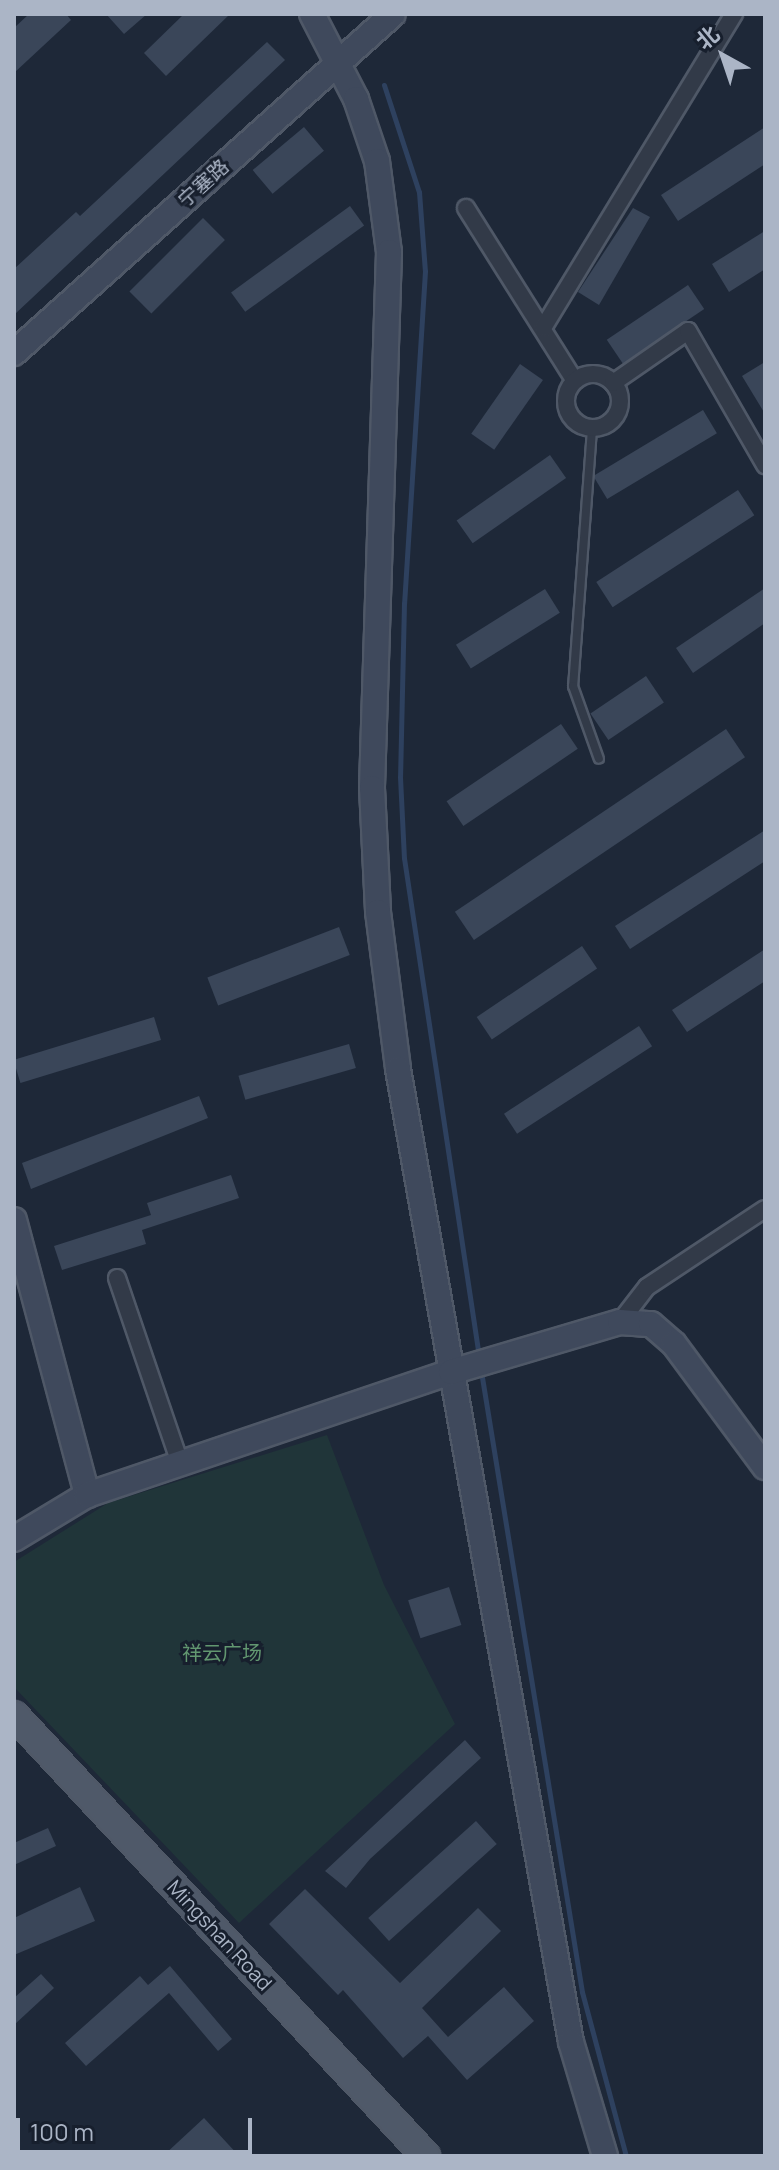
<!DOCTYPE html>
<meta charset="utf-8">
<style>
body{margin:0}
#map{position:relative;width:779px;height:2170px;overflow:hidden;background:#1e2838;font-family:Manrope,"Noto Sans SC",sans-serif}
div>[style]{position:absolute}
[style*='--x']{left:calc(var(--x)*1px);top:calc(var(--y)*1px);width:calc(var(--w)*1px);rotate:calc(var(--a)*1deg)}
.green>*{inset:0;background:#203539}
.stream>*{height:5px;margin:-2.5px;padding:0 2.5px;transform-origin:2.5px;border-radius:2.5px;background:#2e415f}
.building>*{inset:0;background:#3a4659;transform-origin:0 0}
.roads{filter:drop-shadow(2px 0 #4f5867) drop-shadow(-2px 0 #4f5867) drop-shadow(0 2px #4f5867) drop-shadow(0 -2px #4f5867)}
.lane>*{height:8px;margin:-4px;padding:0 4px;transform-origin:4px;border-radius:4px;background:#323a48}
.street>*{height:16px;margin:-8px;padding:0 8px;transform-origin:8px;border-radius:8px;background:#323a48}
.street>.ring{margin:-8px;padding:0;box-sizing:content-box;background:none;border:16px solid #323a48;border-radius:50%}
.secondary>*{height:24px;margin:-12px;padding:0 12px;transform-origin:12px;border-radius:12px;background:#3f495c}
.primary>*{height:26px;margin:-13px;padding:0 13px;transform-origin:13px;border-radius:13px;background:#4f5969}
span{translate:-50% -50%;white-space:nowrap;text-align:center;line-height:1.15;-webkit-text-stroke:6px #171f2d;paint-order:stroke}
.street-label{font-size:20px;color:#abb5c6}
.park-label{font-size:20px;color:#629770}
.frame{position:absolute;inset:0;border:16px solid #abb5c6;pointer-events:none}
.north{position:absolute;left:683px;top:16px;width:80px;height:80px;-webkit-text-stroke:6px #171f2d;paint-order:stroke;rotate:320deg;font-size:22px;font-weight:700;line-height:32px;text-align:center;color:#abb5c6}
.north::after{content:'';display:block;margin:auto;width:28px;height:36px;background:#abb5c6;clip-path:polygon(50% 0,100% 100%,50% 72%,0 100%)}
.scale{position:absolute;left:16px;top:2118px;width:236px;height:36px;box-sizing:border-box;border:4px solid #abb5c6;border-top:0;padding-left:10px;font-size:24px;line-height:28px;white-space:nowrap;color:#abb5c6;-webkit-text-stroke:6px #171f2d;paint-order:stroke}
</style>
<div id="map">
<div class="green">
<i style="clip-path:polygon(327px 1435px,384px 1585px,455px 1724px,239px 1923px,14px 1687px,14px 1562px,108px 1503px)"></i>
</div>
<div class="stream">
<i style="--x:384;--y:85;--w:113;--a:71.9"></i>
<i style="--x:419;--y:192;--w:79;--a:85.7"></i>
<i style="--x:425;--y:271;--w:333;--a:93.6"></i>
<i style="--x:404;--y:603;--w:174;--a:91.3"></i>
<i style="--x:400;--y:777;--w:81;--a:87.2"></i>
<i style="--x:404;--y:858;--w:505;--a:81.45"></i>
<i style="--x:481;--y:1371;--w:629;--a:80.76"></i>
<i style="--x:582;--y:1992;--w:170;--a:75"></i>
</div>
<div class="building">
<i style="clip-path:polygon(29px 14px,66px 14px,71px 20px,14px 73px,14px 28px)"></i>
<i style="clip-path:polygon(106px 14px,147px 14px,124px 34px)"></i>
<i style="clip-path:polygon(184px 14px,230px 14px,166px 76px,144px 53px)"></i>
<i style="clip-path:polygon(267px 42px,285px 60px,14px 315px,14px 269px,76px 212px,80px 216px)"></i>
<i style="left:304px;top:127px;width:31px;height:67px;rotate:50deg"></i>
<i style="clip-path:polygon(765px 127px,765px 164px,678px 221px,661px 195px)"></i>
<i style="left:350px;top:206px;width:24px;height:147px;rotate:54deg"></i>
<i style="clip-path:polygon(633px 208px,650px 217px,599px 305px,578px 292px)"></i>
<i style="left:203px;top:218px;width:31px;height:104px;rotate:45deg"></i>
<i style="clip-path:polygon(765px 231px,765px 269px,729px 292px,712px 264px)"></i>
<i style="left:688px;top:285px;width:29px;height:98px;rotate:56deg"></i>
<i style="clip-path:polygon(765px 362px,765px 414px,742px 376px)"></i>
<i style="left:520px;top:364px;width:28px;height:85px;rotate:35deg"></i>
<i style="left:703px;top:410px;width:27px;height:128px;rotate:59deg"></i>
<i style="left:550px;top:455px;width:28px;height:114px;rotate:55deg"></i>
<i style="left:738px;top:490px;width:30px;height:169px;rotate:57deg"></i>
<i style="clip-path:polygon(765px 588px,765px 623px,693px 673px,676px 648px)"></i>
<i style="left:545px;top:589px;width:28px;height:105px;rotate:58deg"></i>
<i style="left:646px;top:676px;width:32px;height:67px;rotate:56deg"></i>
<i style="left:561px;top:724px;width:30px;height:138px;rotate:56deg"></i>
<i style="left:726px;top:729px;width:34px;height:327px;rotate:56deg"></i>
<i style="clip-path:polygon(765px 830px,765px 861px,630px 949px,615px 926px)"></i>
<i style="left:339px;top:927px;width:30px;height:141px;rotate:69deg"></i>
<i style="left:582px;top:946px;width:27px;height:127px;rotate:56deg"></i>
<i style="clip-path:polygon(765px 949px,765px 981px,687px 1032px,672px 1010px)"></i>
<i style="left:154px;top:1017px;width:24px;height:147px;rotate:73deg"></i>
<i style="left:639px;top:1026px;width:24px;height:161px;rotate:57deg"></i>
<i style="left:349px;top:1044px;width:25px;height:115px;rotate:74deg"></i>
<i style="clip-path:polygon(199px 1096px,208px 1118px,31px 1189px,22px 1163px)"></i>
<i style="clip-path:polygon(231px 1175px,239px 1198px,142px 1230px,146px 1244px,62px 1270px,54px 1246px,151px 1215px,147px 1203px)"></i>
<i style="left:449px;top:1587px;width:40px;height:43px;rotate:72deg"></i>
<i style="clip-path:polygon(465px 1740px,481px 1758px,370px 1859px,346px 1888px,325px 1871px)"></i>
<i style="left:476px;top:1821px;width:31px;height:145px;rotate:48deg"></i>
<i style="clip-path:polygon(48px 1828px,56px 1846px,14px 1865px,14px 1843px)"></i>
<i style="clip-path:polygon(80px 1887px,95px 1921px,14px 1955px,14px 1918px)"></i>
<i style="clip-path:polygon(305px 1889px,400px 1983px,478px 1908px,501px 1931px,422px 2008px,448px 2037px,504px 1987px,534px 2021px,467px 2080px,428px 2036px,403px 2058px,343px 1990px,338px 1995px,269px 1924px)"></i>
<i style="clip-path:polygon(170px 1966px,232px 2039px,218px 2051px,169px 1993px,86px 2066px,65px 2043px,140px 1976px,148px 1985px)"></i>
<i style="clip-path:polygon(41px 1974px,54px 1988px,14px 2025px,14px 1998px)"></i>
<i style="clip-path:polygon(204px 2118px,239px 2156px,163px 2156px)"></i>
</div>
<div class="roads">
<div class="lane">
<i style="--x:592;--y:429;--w:258;--a:94.2"></i>
<i style="--x:573;--y:686;--w:77;--a:70.4"></i>
</div>
<div class="street">
<i style="--x:466;--y:208;--w:204;--a:57.8"></i>
<i style="--x:543;--y:328;--w:368;--a:-58.7"></i>
<i class="ring" style="left:566px;top:374px;width:38px;height:38px"></i>
<i style="--x:613;--y:383;--w:91;--a:-34.7"></i>
<i style="--x:688;--y:331;--w:155;--a:60.1"></i>
<i style="--x:117;--y:1278;--w:195;--a:71.2"></i>
<i style="--x:620;--y:1322;--w:44;--a:-52.4"></i>
<i style="--x:647;--y:1287;--w:141;--a:-33.5"></i>
</div>
<div class="secondary">
<i style="--x:312;--y:14;--w:96;--a:62.6"></i>
<i style="--x:356;--y:99;--w:65;--a:71.3"></i>
<i style="--x:377;--y:161;--w:92;--a:82.5"></i>
<i style="--x:389;--y:252;--w:536;--a:91.82"></i>
<i style="--x:372;--y:788;--w:124;--a:87.2"></i>
<i style="--x:378;--y:912;--w:158;--a:82.7"></i>
<i style="--x:398;--y:1069;--w:988;--a:79.92"></i>
<i style="--x:571;--y:2042;--w:119;--a:73.4"></i>
<i style="--x:14;--y:353;--w:508;--a:-41.81"></i>
<i style="--x:14;--y:1220;--w:285;--a:75.1"></i>
<i style="--x:14;--y:1539;--w:85;--a:-31.1"></i>
<i style="--x:87;--y:1495;--w:384;--a:-18.7"></i>
<i style="--x:451;--y:1372;--w:176;--a:-16.5"></i>
<i style="--x:620;--y:1322;--w:31;--a:4"></i>
<i style="--x:651;--y:1324;--w:30;--a:41"></i>
<i style="--x:674;--y:1344;--w:153;--a:53.5"></i>
</div>
<div class="primary">
<i style="--x:14;--y:1715;--w:604;--a:46.95"></i>
</div>
</div>
<div class="street-label">
<span style="left:203px;top:183px;rotate:-42deg">宁塞路</span>
<span style="left:220px;top:1935px;rotate:47deg">Mingshan Road</span>
</div>
<div class="park-label">
<span style="left:222px;top:1652px">祥云广场</span>
</div>
<div class="frame"></div>
<div class="north">北</div>
<div class="scale">100 m</div>
</div>
